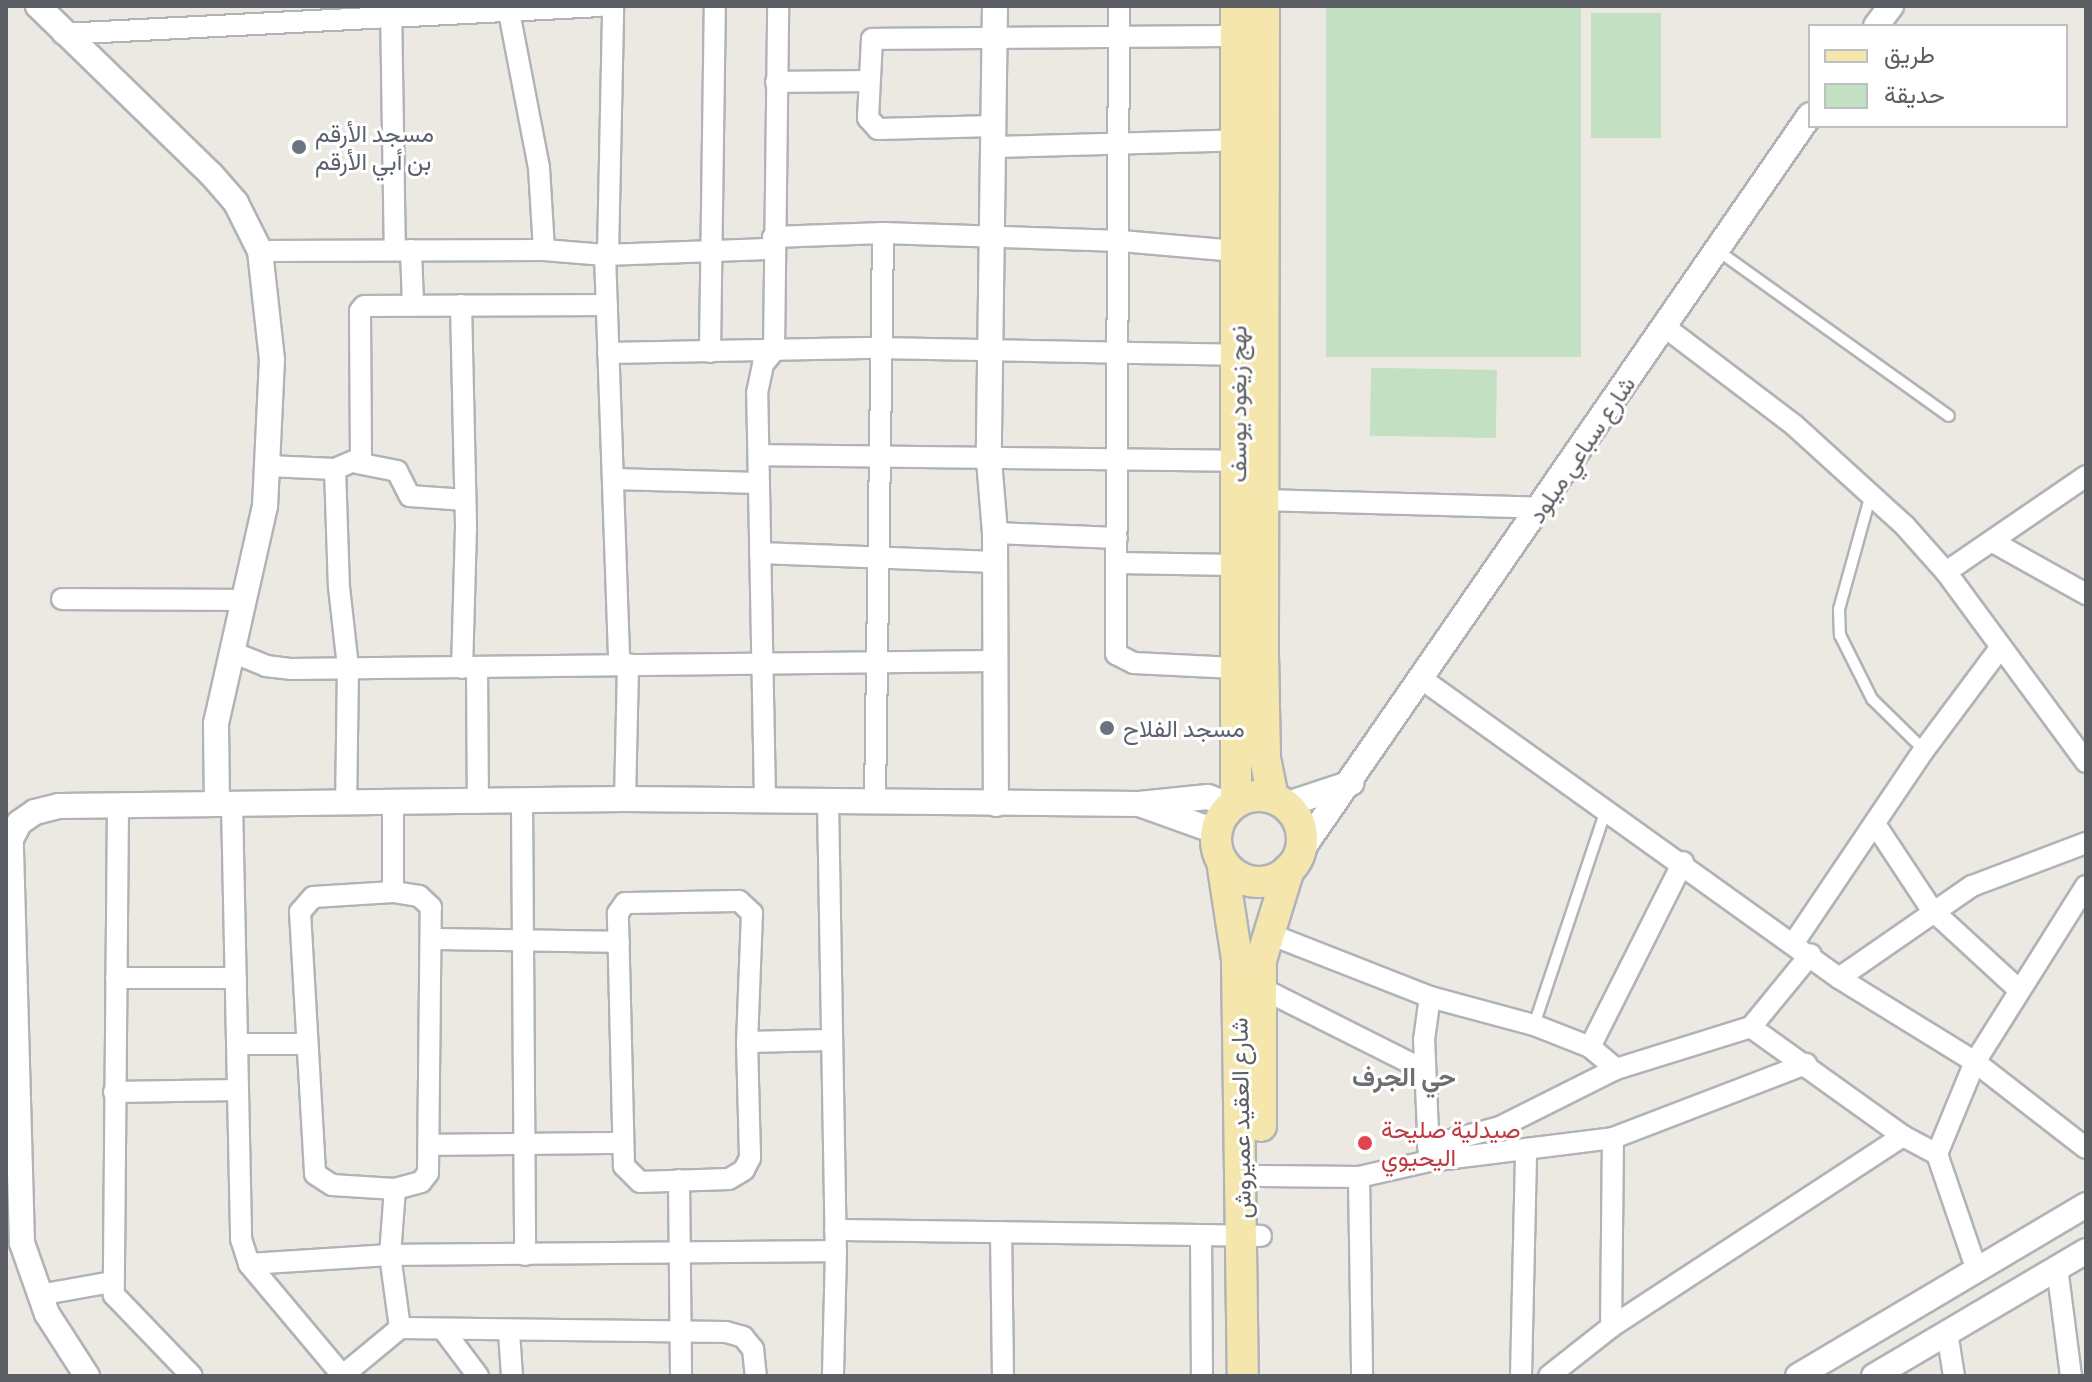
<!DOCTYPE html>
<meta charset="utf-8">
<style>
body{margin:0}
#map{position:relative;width:2092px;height:1382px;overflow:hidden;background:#ece9e3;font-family:Manrope,Vazirmatn,sans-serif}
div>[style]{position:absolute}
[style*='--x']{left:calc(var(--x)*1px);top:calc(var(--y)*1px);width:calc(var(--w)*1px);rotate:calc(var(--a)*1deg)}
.green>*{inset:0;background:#c3e1c2;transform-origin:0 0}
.roads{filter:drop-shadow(2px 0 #b0b3b7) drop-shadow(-2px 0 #b0b3b7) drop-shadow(0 2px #b0b3b7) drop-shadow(0 -2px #b0b3b7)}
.service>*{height:10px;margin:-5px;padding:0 5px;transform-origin:5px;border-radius:5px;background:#fff}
.minor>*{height:20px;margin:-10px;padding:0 10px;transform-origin:10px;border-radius:10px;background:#fff}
.tertiary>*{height:24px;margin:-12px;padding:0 12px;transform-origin:12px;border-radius:12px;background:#fff}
.primary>*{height:30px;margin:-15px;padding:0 15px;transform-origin:15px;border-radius:15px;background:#f5e6ae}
.primary>.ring{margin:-15px;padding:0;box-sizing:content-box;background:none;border:30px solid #f5e6ae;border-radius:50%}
.dots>*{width:22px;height:22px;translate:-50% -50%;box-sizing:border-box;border:4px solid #fff;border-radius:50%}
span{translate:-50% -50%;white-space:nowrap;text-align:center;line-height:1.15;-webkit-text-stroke:6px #fff;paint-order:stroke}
.worship-label{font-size:24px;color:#5b616d}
.left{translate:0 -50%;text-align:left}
.street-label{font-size:24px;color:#5b5e62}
.health-label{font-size:24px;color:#be3a42}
.neighbourhood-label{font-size:26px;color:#6c7074;font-weight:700}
.frame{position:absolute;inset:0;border:8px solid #5b5e62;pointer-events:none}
.legend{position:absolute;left:1808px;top:24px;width:260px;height:104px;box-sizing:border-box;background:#fff;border:2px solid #bdbfc0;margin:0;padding:10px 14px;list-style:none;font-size:24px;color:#5b5e62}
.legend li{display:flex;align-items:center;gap:16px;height:40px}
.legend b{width:40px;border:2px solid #bdbfc0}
</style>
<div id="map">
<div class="green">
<i style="left:1326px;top:6px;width:255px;height:351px"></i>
<i style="left:1591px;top:13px;width:70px;height:125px"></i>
<i style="left:1497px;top:370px;width:68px;height:126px;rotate:91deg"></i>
</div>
<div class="roads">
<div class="service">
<i style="--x:1717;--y:250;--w:285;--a:35.6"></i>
<i style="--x:1871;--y:494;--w:119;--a:105.5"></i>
<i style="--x:1839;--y:609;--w:26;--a:88"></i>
<i style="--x:1840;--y:635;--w:72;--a:63.4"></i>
<i style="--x:1872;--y:699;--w:73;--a:44.4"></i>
<i style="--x:1534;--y:1025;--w:227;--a:-71.5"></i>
</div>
<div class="minor">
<i style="--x:391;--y:6;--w:244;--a:89.1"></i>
<i style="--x:1119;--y:6;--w:648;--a:90.27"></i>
<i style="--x:1116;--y:654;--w:20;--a:27"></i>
<i style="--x:1134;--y:663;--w:101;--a:2.8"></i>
<i style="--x:509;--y:12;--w:159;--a:79.1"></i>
<i style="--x:539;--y:168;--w:82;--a:86.5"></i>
<i style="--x:63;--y:34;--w:538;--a:-2.98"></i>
<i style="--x:776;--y:82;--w:90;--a:-0.6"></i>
<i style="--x:994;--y:126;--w:116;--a:178.5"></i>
<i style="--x:878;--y:129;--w:15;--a:-132"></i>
<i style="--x:868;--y:118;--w:79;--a:-87.1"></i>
<i style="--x:872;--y:39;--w:376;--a:-0.5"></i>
<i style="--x:996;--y:147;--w:253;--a:-1.6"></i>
<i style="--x:773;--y:237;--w:110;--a:-2.1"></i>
<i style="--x:883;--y:233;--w:238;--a:1.9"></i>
<i style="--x:1121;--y:241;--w:115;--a:5"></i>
<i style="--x:411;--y:250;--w:55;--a:87.9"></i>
<i style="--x:260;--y:251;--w:284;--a:-0.2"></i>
<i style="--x:544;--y:250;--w:61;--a:4.7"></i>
<i style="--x:605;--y:255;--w:167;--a:-2.1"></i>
<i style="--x:608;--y:254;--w:248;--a:-88.8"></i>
<i style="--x:605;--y:255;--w:409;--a:88"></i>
<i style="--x:461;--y:305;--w:222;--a:88.7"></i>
<i style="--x:466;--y:527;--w:141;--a:91.6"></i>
<i style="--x:1665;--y:327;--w:162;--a:37.2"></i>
<i style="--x:1794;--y:425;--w:150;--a:42.3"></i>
<i style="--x:1905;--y:526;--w:62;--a:48.3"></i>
<i style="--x:1946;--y:572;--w:236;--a:53.6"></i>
<i style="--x:710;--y:352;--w:346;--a:-89.2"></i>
<i style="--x:608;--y:353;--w:271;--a:-1.1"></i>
<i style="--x:879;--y:348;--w:358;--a:1.1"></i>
<i style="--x:759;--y:455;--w:488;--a:0.7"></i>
<i style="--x:357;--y:463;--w:41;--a:11.3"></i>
<i style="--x:397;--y:471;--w:28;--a:63"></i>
<i style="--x:410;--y:496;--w:55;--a:4.2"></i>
<i style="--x:268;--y:466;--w:67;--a:2.6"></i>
<i style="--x:335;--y:469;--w:28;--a:-23"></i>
<i style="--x:361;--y:458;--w:147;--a:-90.4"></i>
<i style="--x:360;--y:311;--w:6;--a:-51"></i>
<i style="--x:364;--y:306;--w:243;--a:-0.2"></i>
<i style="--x:335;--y:469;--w:118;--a:88.1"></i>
<i style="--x:339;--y:587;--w:81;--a:83.6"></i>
<i style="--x:348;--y:667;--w:135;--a:90.8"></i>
<i style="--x:614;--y:479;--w:144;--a:1.6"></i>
<i style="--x:1263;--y:500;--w:279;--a:1.6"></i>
<i style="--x:995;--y:533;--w:122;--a:2.3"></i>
<i style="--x:1993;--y:542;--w:107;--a:29.2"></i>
<i style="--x:760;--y:553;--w:235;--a:2.2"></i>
<i style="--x:1118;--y:563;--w:117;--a:1"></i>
<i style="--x:1946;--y:572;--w:170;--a:-34.4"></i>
<i style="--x:62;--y:599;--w:183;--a:0.3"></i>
<i style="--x:232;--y:652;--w:37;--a:22"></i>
<i style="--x:266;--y:666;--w:24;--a:7"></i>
<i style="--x:290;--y:669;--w:704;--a:-0.65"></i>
<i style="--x:477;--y:668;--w:135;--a:89.6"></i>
<i style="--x:1419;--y:677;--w:517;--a:35.63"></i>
<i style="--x:1839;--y:978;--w:160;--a:31.7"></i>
<i style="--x:1975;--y:1062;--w:140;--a:37.8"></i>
<i style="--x:625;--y:799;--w:135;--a:-88.7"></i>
<i style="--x:765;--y:799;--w:406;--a:-91.1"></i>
<i style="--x:757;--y:393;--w:30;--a:-78"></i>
<i style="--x:763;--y:364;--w:17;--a:-50"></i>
<i style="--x:774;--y:351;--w:345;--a:-89.3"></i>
<i style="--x:828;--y:801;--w:450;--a:89"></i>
<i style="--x:836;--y:1251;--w:125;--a:91.4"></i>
<i style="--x:875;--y:801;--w:568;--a:-89.19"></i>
<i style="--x:522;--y:802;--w:453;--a:89.6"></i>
<i style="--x:232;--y:803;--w:436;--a:88.8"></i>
<i style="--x:241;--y:1239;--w:26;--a:72"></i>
<i style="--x:249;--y:1264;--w:146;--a:50"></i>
<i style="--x:118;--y:805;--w:490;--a:90.5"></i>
<i style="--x:114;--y:1295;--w:112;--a:46.1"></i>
<i style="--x:1875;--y:824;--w:103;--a:56.5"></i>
<i style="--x:1932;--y:910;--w:117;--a:42.6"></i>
<i style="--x:393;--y:892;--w:80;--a:176.4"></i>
<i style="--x:313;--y:897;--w:20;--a:131"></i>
<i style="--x:300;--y:912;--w:262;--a:86.7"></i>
<i style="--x:315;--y:1174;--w:20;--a:33"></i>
<i style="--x:332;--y:1185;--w:63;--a:3.6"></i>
<i style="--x:395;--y:1189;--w:27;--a:-15"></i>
<i style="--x:421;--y:1182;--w:11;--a:-52"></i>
<i style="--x:428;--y:1173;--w:266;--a:-89.4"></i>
<i style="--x:431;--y:907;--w:16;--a:-137"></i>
<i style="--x:419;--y:896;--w:26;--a:-171"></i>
<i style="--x:393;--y:892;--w:88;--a:-90"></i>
<i style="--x:739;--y:901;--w:18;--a:43"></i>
<i style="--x:752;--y:913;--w:129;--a:92.2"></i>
<i style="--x:747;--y:1042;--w:116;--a:88.5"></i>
<i style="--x:750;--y:1158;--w:13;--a:117"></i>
<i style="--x:744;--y:1170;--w:17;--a:149"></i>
<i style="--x:729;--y:1179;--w:89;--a:178.1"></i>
<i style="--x:640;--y:1182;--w:23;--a:-135"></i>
<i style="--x:624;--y:1166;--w:253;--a:-91.4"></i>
<i style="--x:618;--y:913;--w:12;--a:-55"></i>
<i style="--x:625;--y:903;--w:114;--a:-1"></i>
<i style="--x:1267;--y:933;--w:175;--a:21.4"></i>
<i style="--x:1430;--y:997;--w:108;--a:15.1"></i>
<i style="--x:1534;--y:1025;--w:60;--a:21.4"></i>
<i style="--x:1590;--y:1047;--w:34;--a:40"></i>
<i style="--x:431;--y:939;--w:188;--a:0.9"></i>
<i style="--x:1795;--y:941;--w:230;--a:-56"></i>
<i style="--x:1924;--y:750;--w:127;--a:-53.3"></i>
<i style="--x:116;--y:978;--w:120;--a:0"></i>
<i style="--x:1839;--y:978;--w:162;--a:-34.7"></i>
<i style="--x:1972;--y:886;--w:122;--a:-20.7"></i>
<i style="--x:1259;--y:987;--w:185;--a:26.7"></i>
<i style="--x:747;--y:1042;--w:84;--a:-1.4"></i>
<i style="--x:237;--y:1044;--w:70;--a:0"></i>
<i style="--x:1590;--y:1047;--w:207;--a:-63.3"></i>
<i style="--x:114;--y:1092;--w:124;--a:-0.9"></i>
<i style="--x:1903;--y:1136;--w:38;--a:28"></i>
<i style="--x:1937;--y:1154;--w:100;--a:-67.6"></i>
<i style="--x:1975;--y:1062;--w:208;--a:-57.8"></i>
<i style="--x:429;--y:1145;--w:194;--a:-0.6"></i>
<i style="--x:1428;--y:1146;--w:74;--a:-14.8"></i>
<i style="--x:1500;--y:1127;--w:130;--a:-26.6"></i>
<i style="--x:1616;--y:1069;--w:141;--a:-17.3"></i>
<i style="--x:1751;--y:1027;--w:94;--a:-50.6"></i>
<i style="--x:1937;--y:1154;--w:124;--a:71.1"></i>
<i style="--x:1429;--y:1157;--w:117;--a:-92.4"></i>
<i style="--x:1424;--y:1040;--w:43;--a:-82.1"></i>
<i style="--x:1261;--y:1176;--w:98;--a:0.6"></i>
<i style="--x:1359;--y:1177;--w:72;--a:-12.9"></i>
<i style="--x:1429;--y:1161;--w:185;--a:-7.1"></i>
<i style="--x:1613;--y:1138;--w:207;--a:-21"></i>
<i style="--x:1359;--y:1177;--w:199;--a:89.1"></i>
<i style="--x:679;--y:1180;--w:196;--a:89.4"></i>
<i style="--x:835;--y:1230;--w:426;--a:0.8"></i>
<i style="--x:1001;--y:1232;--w:144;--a:89.2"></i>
<i style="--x:1201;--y:1235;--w:141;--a:89.6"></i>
<i style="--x:249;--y:1264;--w:141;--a:-3.7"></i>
<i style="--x:390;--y:1255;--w:446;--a:-0.5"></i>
<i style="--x:2057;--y:1267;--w:110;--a:82.7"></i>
<i style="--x:39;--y:1295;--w:74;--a:-10.1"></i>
<i style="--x:1611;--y:1327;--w:189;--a:-89.4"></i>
<i style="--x:400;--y:1328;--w:326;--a:0.7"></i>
<i style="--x:726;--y:1332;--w:18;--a:16"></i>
<i style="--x:743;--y:1337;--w:16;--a:50"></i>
<i style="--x:753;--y:1349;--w:27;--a:84"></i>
<i style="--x:445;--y:1332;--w:55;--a:53.1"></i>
<i style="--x:509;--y:1332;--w:44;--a:86.1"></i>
<i style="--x:1947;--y:1332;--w:45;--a:81"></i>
<i style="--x:342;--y:1376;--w:75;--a:-39.6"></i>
<i style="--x:400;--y:1328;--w:74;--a:-97.8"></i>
<i style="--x:390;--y:1255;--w:66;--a:-85.7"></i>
<i style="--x:1521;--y:1376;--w:226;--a:-88.7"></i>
<i style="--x:1549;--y:1376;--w:79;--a:-38.3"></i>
<i style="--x:1611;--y:1327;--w:349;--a:-33.2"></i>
<i style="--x:1903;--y:1136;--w:187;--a:-144.4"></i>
</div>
<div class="tertiary">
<i style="--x:38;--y:6;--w:241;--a:44.2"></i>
<i style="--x:211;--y:174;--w:38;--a:49"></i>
<i style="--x:236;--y:203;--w:54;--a:63.4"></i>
<i style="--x:260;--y:251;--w:109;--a:83.7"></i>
<i style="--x:272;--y:359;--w:147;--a:92.7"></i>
<i style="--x:265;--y:506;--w:222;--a:102.7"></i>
<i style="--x:216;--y:723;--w:80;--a:89.3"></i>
<i style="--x:995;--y:6;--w:454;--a:90.8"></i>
<i style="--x:989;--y:460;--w:73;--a:85.3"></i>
<i style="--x:995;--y:533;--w:271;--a:89.8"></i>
<i style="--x:1876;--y:26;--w:25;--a:-53"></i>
<i style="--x:1139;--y:804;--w:81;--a:19.6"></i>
<i style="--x:1285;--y:805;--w:70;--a:-18.4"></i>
<i style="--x:1303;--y:848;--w:891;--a:-55.33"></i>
<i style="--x:87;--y:1376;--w:74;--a:-122.8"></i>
<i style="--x:47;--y:1314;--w:75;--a:-109.4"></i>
<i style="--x:22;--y:1243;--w:404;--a:-91.6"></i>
<i style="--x:11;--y:839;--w:18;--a:-63"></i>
<i style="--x:19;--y:823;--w:19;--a:-35"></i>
<i style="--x:35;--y:812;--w:25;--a:-14"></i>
<i style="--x:59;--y:806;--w:566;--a:-0.71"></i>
<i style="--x:625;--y:799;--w:514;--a:0.56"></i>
<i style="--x:1139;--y:804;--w:69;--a:-5.8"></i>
<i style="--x:1208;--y:797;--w:25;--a:21"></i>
<i style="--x:1798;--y:1376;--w:335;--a:-30.7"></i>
<i style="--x:1874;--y:1376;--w:246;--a:-30.5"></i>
</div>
<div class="primary">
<i style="--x:1264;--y:6;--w:648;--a:90.09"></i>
<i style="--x:1263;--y:654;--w:104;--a:88.9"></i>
<i style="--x:1265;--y:758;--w:41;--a:78.7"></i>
<i class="ring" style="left:1216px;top:796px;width:56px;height:56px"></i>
<i style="--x:1236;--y:801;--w:795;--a:-90"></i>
<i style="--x:1222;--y:861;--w:99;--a:81.3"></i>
<i style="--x:1237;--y:959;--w:417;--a:89.2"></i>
<i style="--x:1261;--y:1126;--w:166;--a:-90"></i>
<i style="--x:1261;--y:960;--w:95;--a:-72.9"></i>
</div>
</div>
<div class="dots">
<i style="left:299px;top:147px;background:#6b7280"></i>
<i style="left:1107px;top:728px;background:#6b7280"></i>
<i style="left:1365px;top:1143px;background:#e0444e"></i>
</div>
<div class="worship-label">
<span class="left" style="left:315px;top:147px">مسجد الأرقم<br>بن أبي الأرقم</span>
<span class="left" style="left:1123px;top:728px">مسجد الفلاح</span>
</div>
<div class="street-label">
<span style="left:1237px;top:404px;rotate:-90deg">نهج زيغود يوسف</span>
<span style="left:1581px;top:449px;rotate:-56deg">شارع سباعي ميلود</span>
<span style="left:1240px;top:1118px;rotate:-91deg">شارع العقيد عميروش</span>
</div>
<div class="health-label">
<span class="left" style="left:1381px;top:1143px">صيدلية صليحة<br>اليحيوي</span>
</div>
<div class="neighbourhood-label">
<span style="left:1404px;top:1077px">حي الجرف</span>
</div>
<div class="frame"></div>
<ul class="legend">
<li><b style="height:10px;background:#f5e6ae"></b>طريق</li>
<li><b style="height:22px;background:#c3e1c2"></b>حديقة</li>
</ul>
</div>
